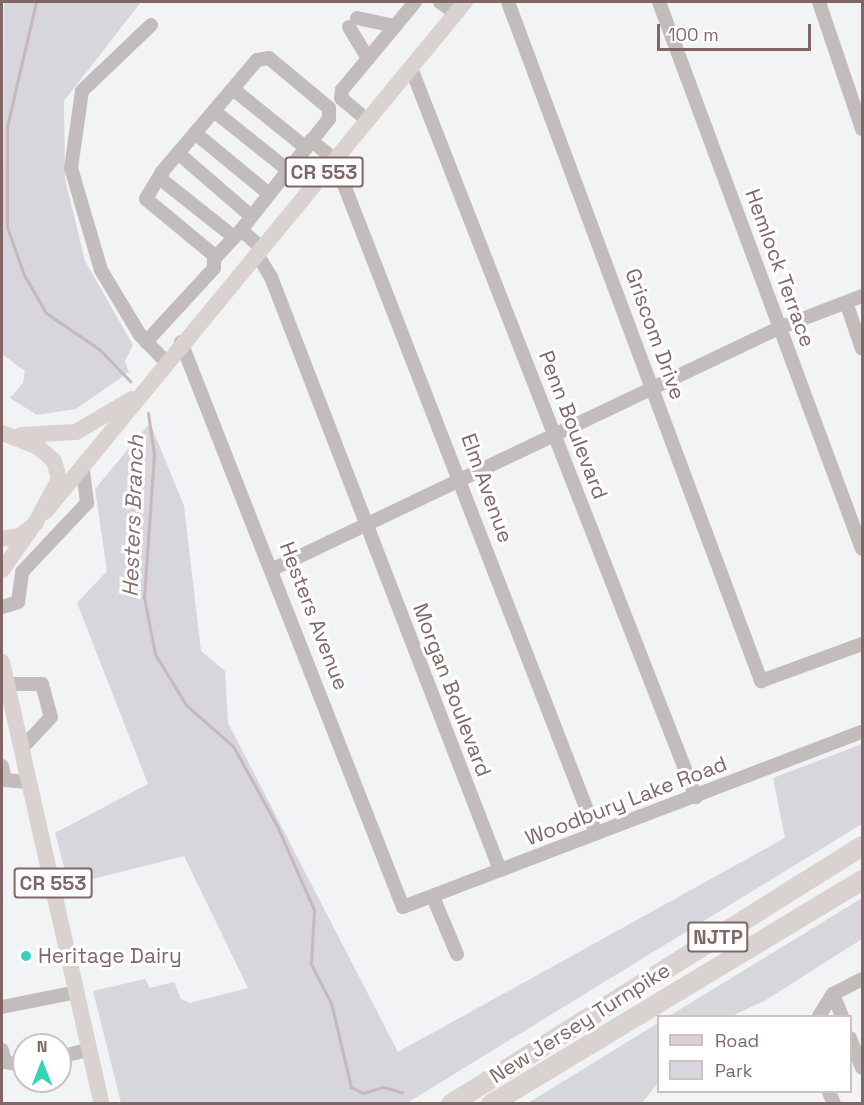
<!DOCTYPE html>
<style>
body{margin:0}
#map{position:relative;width:864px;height:1105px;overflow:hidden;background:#f1f3f5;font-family:"Space Grotesk",sans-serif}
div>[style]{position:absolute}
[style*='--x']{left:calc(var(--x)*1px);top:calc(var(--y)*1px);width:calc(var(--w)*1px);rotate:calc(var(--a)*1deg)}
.green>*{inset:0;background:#d7d6dd}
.stream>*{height:3px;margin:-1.5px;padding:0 1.5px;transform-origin:1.5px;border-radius:1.5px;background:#c7b8ba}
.minor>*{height:14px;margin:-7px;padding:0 7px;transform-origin:7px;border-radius:7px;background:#c3bcbc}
.major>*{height:16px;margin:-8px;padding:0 8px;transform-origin:8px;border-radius:8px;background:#d9d2d1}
.highway>*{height:20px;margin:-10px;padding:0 10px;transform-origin:10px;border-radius:10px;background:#d9d2d1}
.dots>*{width:16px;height:16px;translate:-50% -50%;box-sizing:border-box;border:3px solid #fff;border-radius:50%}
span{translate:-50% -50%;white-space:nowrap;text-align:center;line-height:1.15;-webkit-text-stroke:6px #fff;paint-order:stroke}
.shield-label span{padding:2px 4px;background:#fff;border:2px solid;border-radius:4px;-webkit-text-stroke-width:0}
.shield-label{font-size:20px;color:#806766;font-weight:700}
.street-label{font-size:21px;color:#806766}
.poi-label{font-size:21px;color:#806766}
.left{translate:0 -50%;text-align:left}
.water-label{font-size:22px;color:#8a6c70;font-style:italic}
.frame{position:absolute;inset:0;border:3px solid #806766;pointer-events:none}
.legend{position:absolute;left:657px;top:1015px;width:195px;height:78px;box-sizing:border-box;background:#fff;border:2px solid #ccc2c2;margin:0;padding:8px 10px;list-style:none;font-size:18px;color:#806766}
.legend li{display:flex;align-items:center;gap:12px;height:30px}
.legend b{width:30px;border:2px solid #ccc2c2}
.north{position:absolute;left:12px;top:1033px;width:60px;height:60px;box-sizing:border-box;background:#fff;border:2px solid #ccc2c2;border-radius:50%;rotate:0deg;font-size:16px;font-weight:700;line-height:24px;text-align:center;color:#806766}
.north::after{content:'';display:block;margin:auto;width:21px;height:27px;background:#33d3b4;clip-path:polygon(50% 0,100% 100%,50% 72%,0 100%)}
.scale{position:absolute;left:657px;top:24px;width:154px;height:27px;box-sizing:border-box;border:3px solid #806766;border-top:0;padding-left:8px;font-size:18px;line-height:21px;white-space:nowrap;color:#806766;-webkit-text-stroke:4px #fff;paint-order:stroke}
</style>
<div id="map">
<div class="green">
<i style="clip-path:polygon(4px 2px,141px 2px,64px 101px,65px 179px,85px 261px,133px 345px,125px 361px,129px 372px,76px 409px,37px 415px,10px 398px,23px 383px,25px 371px,2px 354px)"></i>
<i style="clip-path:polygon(150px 423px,184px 506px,201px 651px,225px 671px,228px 723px,398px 1052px,785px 838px,773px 778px,862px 744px,862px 824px,407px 1103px,121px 1103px,93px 991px,145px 979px,150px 988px,174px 982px,181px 999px,190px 1003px,248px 988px,184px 856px,69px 885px,55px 833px,148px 784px,77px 603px,107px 571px,95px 489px)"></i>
<i style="clip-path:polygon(862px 898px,862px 939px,766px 1000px,732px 1016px,669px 1016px)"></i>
<i style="clip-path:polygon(658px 1023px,658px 1083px,642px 1103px,528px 1103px)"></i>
</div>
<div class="stream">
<i style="--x:36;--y:2;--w:128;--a:103.1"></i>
<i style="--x:7;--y:127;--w:100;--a:90"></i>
<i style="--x:7;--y:227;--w:51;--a:70.5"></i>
<i style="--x:24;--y:275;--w:44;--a:59.9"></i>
<i style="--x:46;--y:313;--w:64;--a:34.2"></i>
<i style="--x:99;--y:349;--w:45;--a:45.9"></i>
<i style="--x:148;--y:413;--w:41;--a:81.7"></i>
<i style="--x:154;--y:454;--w:143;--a:94"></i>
<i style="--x:144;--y:597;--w:58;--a:79.1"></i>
<i style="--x:155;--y:654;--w:60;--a:58.7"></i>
<i style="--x:186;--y:705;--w:62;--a:41.1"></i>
<i style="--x:233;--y:746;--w:91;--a:61.2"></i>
<i style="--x:277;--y:826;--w:92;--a:66.2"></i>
<i style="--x:314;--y:910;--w:54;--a:93.2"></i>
<i style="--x:311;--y:964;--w:44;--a:62.9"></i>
<i style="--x:331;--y:1003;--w:86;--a:76.6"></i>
<i style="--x:351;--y:1087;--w:13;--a:27"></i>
<i style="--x:363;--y:1093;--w:21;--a:-17"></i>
<i style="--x:383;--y:1087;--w:20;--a:15"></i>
</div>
<div class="minor">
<i style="--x:440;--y:2;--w:19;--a:36"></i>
<i style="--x:508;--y:2;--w:725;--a:69.56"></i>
<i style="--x:761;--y:681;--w:108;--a:-20.1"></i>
<i style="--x:659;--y:2;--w:583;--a:69.64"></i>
<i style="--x:819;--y:2;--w:134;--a:71.3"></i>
<i style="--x:357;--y:18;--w:39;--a:12"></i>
<i style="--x:151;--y:25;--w:95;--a:136.3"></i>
<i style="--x:82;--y:91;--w:78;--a:98.1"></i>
<i style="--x:71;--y:168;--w:106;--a:73.6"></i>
<i style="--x:101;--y:270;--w:76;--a:59"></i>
<i style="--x:140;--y:335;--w:37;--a:46"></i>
<i style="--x:349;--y:27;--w:37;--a:59"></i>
<i style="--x:411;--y:68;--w:783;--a:68.65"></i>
<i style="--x:233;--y:89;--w:94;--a:38.9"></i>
<i style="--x:214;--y:111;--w:95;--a:38.6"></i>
<i style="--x:367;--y:120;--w:34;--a:-140"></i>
<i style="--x:341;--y:98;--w:8;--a:-83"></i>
<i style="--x:342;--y:90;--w:114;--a:-50.3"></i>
<i style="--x:195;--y:133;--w:96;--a:39.5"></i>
<i style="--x:311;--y:140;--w:30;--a:40"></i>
<i style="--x:334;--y:159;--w:723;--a:68.76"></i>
<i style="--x:178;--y:153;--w:96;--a:40.8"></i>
<i style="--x:162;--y:172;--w:31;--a:121"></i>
<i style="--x:146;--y:199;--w:91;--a:39.6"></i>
<i style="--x:241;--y:230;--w:28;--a:41"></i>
<i style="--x:257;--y:254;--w:27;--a:59"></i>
<i style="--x:271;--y:277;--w:636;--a:68.88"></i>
<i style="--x:847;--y:305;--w:46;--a:71.2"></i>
<i style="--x:146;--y:342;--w:100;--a:-47.4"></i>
<i style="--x:214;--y:268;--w:9;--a:-90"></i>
<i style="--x:214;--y:259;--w:40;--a:-47"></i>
<i style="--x:241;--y:230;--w:142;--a:-51.6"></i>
<i style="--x:329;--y:119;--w:11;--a:-90"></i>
<i style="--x:329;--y:108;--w:78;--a:-140.2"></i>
<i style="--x:269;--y:58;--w:12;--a:171"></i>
<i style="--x:257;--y:60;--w:147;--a:130.3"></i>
<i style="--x:162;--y:172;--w:8;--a:90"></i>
<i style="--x:162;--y:180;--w:92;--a:38.4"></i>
<i style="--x:181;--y:342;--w:607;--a:68.55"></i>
<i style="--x:403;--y:907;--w:491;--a:-20.9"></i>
<i style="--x:273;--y:569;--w:560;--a:-25.47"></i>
<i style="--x:779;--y:328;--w:89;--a:-21.1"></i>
<i style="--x:2;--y:607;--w:17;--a:-17"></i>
<i style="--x:18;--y:602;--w:30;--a:-82"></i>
<i style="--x:22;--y:572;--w:95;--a:-46.7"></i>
<i style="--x:87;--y:503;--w:35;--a:-97"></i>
<i style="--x:7;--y:684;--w:35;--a:0"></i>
<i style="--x:42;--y:684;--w:34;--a:75"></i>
<i style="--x:51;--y:717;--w:42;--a:133.1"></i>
<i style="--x:2;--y:766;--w:14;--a:78"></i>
<i style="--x:5;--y:780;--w:25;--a:5"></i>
<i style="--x:433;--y:897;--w:62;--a:67.2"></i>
<i style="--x:833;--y:994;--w:24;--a:68"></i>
<i style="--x:2;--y:1007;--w:76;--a:-11.3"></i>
<i style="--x:819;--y:1016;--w:26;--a:-58"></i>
<i style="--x:833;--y:994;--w:33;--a:-27"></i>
<i style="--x:850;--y:1038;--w:32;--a:68"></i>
<i style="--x:2;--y:1050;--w:12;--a:76"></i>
<i style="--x:5;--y:1062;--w:19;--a:9"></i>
<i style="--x:60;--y:1057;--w:31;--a:-15"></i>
<i style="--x:829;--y:1092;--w:13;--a:67"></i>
</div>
<div class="major">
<i style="--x:2;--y:433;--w:39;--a:21"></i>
<i style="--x:38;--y:447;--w:21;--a:41"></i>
<i style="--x:54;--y:461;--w:19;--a:74"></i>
<i style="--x:59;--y:479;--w:51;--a:118.1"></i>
<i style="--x:35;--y:524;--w:19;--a:141"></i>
<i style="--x:20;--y:536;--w:18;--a:171"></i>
<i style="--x:21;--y:435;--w:55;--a:-3.1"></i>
<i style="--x:76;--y:432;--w:65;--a:-30.5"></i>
<i style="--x:45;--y:512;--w:661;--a:-50.53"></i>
<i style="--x:2;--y:570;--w:47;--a:-54.6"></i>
<i style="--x:2;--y:662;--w:453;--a:77.3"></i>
</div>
<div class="highway">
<i style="--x:451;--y:1104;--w:485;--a:-32.1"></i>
<i style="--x:491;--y:1104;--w:433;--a:-31.1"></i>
</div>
<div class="dots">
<i style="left:26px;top:956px;background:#33d3b4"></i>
</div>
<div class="shield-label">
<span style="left:324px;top:172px">CR 553</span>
<span style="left:53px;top:883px">CR 553</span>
<span style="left:718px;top:937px">NJTP</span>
</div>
<div class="street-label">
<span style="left:780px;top:268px;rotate:70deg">Hemlock Terrace</span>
<span style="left:655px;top:334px;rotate:70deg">Griscom Drive</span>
<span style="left:573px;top:425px;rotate:69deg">Penn Boulevard</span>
<span style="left:487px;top:488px;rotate:70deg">Elm Avenue</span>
<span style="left:314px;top:616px;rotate:69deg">Hesters Avenue</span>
<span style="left:452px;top:690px;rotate:69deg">Morgan Boulevard</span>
<span style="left:626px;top:801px;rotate:-21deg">Woodbury Lake Road</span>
<span style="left:580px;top:1023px;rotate:-32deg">New Jersey Turnpike</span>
</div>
<div class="poi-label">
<span class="left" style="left:38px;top:956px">Heritage Dairy</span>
</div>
<div class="water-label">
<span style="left:133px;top:516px;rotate:-88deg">Hesters Branch</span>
</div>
<div class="frame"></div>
<ul class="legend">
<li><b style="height:8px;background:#d9d2d1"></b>Road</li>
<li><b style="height:16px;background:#d7d6dd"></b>Park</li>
</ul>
<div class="north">N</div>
<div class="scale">100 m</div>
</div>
